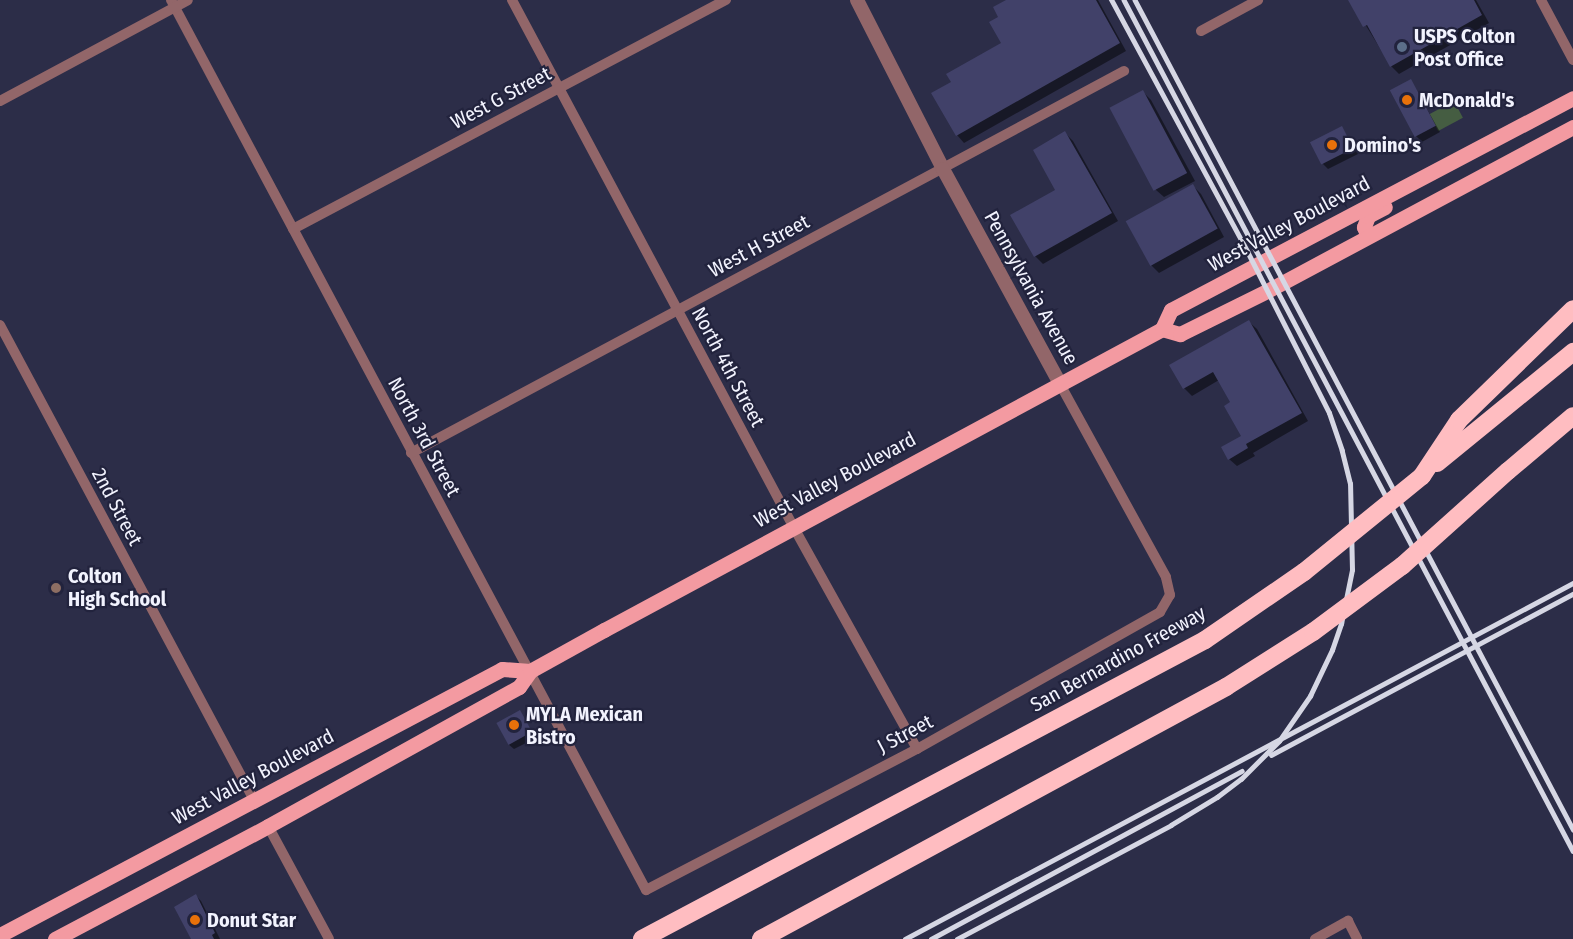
<!DOCTYPE html>
<style>
body{margin:0}
#map{position:relative;width:1573px;height:939px;overflow:hidden;background:#2c2d48;font-family:"Fira Sans Condensed",sans-serif}
div>[style]{position:absolute}
[style*='--x']{left:calc(var(--x)*1px);top:calc(var(--y)*1px);width:calc(var(--w)*1px);rotate:calc(var(--a)*1deg)}
.green>*{inset:0;background:#455d42;transform-origin:0 0}
.shadow>*{inset:0;background:#0007}
.building>*{inset:0;background:#414169;transform-origin:0 0}
.minor>*{height:10px;margin:-5px;padding:0 5px;transform-origin:5px;border-radius:5px;background:#926669}
.tertiary>*{height:14px;margin:-7px;padding:0 7px;transform-origin:7px;border-radius:7px;background:#926669}
.primary>*{height:15px;margin:-7.5px;padding:0 7.5px;transform-origin:7.5px;border-radius:7.5px;background:#f39aa1}
.motorway>*{height:18px;margin:-9px;padding:0 9px;transform-origin:9px;border-radius:9px;background:#ffbdc1}
.rail>*{height:4.5px;margin:-2.25px;padding:0 2.25px;transform-origin:2.25px;border-radius:2.25px;background:#d6d7e4}
.motorway-bridge>*{height:18px;margin:-9px;padding:0 9px;transform-origin:9px;border-radius:9px;background:#ffbdc1}
.dots>*{width:16px;height:16px;translate:-50% -50%;box-sizing:border-box;border:3px solid #22233d;border-radius:50%}
span{translate:-50% -50%;white-space:nowrap;text-align:center;line-height:1.15;-webkit-text-stroke:4.5px #22233d;paint-order:stroke}
.poi-label{font-size:20px;color:#f2f3fe;font-weight:700}
.left{translate:0 -50%;text-align:left}
.street-label{font-size:20px;color:#f2f3fe}
</style>
<div id="map">
<div class="green">
<i style="left:1454px;top:101px;width:19px;height:28px;rotate:62deg"></i>
</div>
<div class="shadow">
<i style="clip-path:polygon(1009px 0,1098px 0,1126px 51px,964px 143px,957px 135px,953px 82px,1003px 44px,1000px 17px)"></i>
<i style="clip-path:polygon(1350px 0,1476px 0,1489px 23px,1399px 74px,1391px 66px)"></i>
<i style="clip-path:polygon(1411px 81px,1440px 132px,1422px 142px,1416px 136px)"></i>
<i style="clip-path:polygon(1143px 92px,1151px 100px,1195px 181px,1164px 197px,1156px 190px,1112px 109px)"></i>
<i style="clip-path:polygon(1342px 128px,1358px 154px,1328px 169px,1323px 164px)"></i>
<i style="clip-path:polygon(1065px 133px,1073px 141px,1118px 221px,1043px 264px,1035px 256px,1057px 190px)"></i>
<i style="clip-path:polygon(1193px 186px,1201px 194px,1224px 237px,1159px 273px,1151px 265px)"></i>
<i style="clip-path:polygon(1249px 322px,1257px 329px,1308px 421px,1253px 453px,1255px 456px,1237px 466px,1229px 459px,1243px 436px,1232px 403px,1219px 380px,1192px 396px,1184px 388px)"></i>
<i style="clip-path:polygon(520px 712px,536px 738px,514px 749px,508px 744px)"></i>
<i style="clip-path:polygon(196px 896px,201px 901px,220px 939px,193px 939px)"></i>
</div>
<div class="building">
<i style="clip-path:polygon(1006px 0,1096px 0,1120px 43px,956px 136px,931px 93px,951px 82px,946px 74px,1001px 43px,989px 22px,998px 17px,993px 7px)"></i>
<i style="clip-path:polygon(1348px 0,1474px 0,1482px 15px,1390px 67px,1367px 25px,1363px 27px)"></i>
<i style="left:1411px;top:79px;width:53px;height:24px;rotate:62deg"></i>
<i style="left:1143px;top:90px;width:94px;height:38px;rotate:62deg"></i>
<i style="left:1342px;top:126px;width:25px;height:36px;rotate:63deg"></i>
<i style="clip-path:polygon(1065px 131px,1112px 213px,1034px 257px,1010px 215px,1055px 190px,1033px 150px)"></i>
<i style="left:1193px;top:184px;width:51px;height:77px;rotate:61deg"></i>
<i style="clip-path:polygon(1249px 320px,1302px 413px,1246px 444px,1248px 448px,1228px 460px,1221px 447px,1241px 436px,1224px 406px,1230px 402px,1213px 372px,1183px 389px,1169px 365px)"></i>
<i style="left:520px;top:710px;width:25px;height:27px;rotate:61deg"></i>
<i style="clip-path:polygon(196px 894px,215px 933px,212px 935px,214px 939px,191px 939px,174px 907px)"></i>
</div>
<div class="minor">
<i style="--x:171;--y:0;--w:1009;--a:61.91"></i>
<i style="--x:646;--y:890;--w:305;--a:-27.5"></i>
<i style="--x:917;--y:749;--w:279;--a:-29.4"></i>
<i style="--x:1160;--y:612;--w:20;--a:-60"></i>
<i style="--x:1170;--y:595;--w:18;--a:-103"></i>
<i style="--x:1166;--y:577;--w:220;--a:-118.8"></i>
<i style="--x:512;--y:0;--w:596;--a:61.89"></i>
<i style="--x:793;--y:526;--w:255;--a:60.9"></i>
<i style="--x:1541;--y:0;--w:68;--a:61.9"></i>
<i style="--x:1201;--y:31;--w:65;--a:-28.5"></i>
<i style="--x:0;--y:101;--w:213;--a:-28.2"></i>
<i style="--x:293;--y:229;--w:490;--a:-27.9"></i>
<i style="--x:0;--y:325;--w:539;--a:61.86"></i>
<i style="--x:411;--y:453;--w:809;--a:-28.18"></i>
<i style="--x:268;--y:826;--w:128;--a:61.6"></i>
<i style="--x:1315;--y:939;--w:38;--a:-29"></i>
<i style="--x:1348;--y:921;--w:20;--a:63"></i>
</div>
<div class="tertiary">
<i style="--x:857;--y:0;--w:190;--a:63"></i>
<i style="--x:943;--y:169;--w:245;--a:61.4"></i>
</div>
<div class="primary">
<i style="--x:1368;--y:236;--w:10;--a:-114"></i>
<i style="--x:1364;--y:227;--w:12;--a:-70"></i>
<i style="--x:1368;--y:216;--w:19;--a:-28"></i>
<i style="--x:1162;--y:329;--w:19;--a:16"></i>
<i style="--x:1180;--y:334;--w:97;--a:-26.3"></i>
<i style="--x:1267;--y:291;--w:347;--a:-28.2"></i>
<i style="--x:0;--y:935;--w:568;--a:-27.92"></i>
<i style="--x:502;--y:669;--w:28;--a:4"></i>
<i style="--x:55;--y:939;--w:241;--a:-27.9"></i>
<i style="--x:268;--y:826;--w:287;--a:-29"></i>
<i style="--x:519;--y:687;--w:19;--a:-55"></i>
<i style="--x:530;--y:671;--w:85;--a:-29"></i>
<i style="--x:604;--y:630;--w:634;--a:-28.34"></i>
<i style="--x:1162;--y:329;--w:21;--a:-65"></i>
<i style="--x:1171;--y:310;--w:454;--a:-27.8"></i>
</div>
<div class="motorway">
<i style="--x:1437;--y:463;--w:176;--a:-39.2"></i>
<i style="--x:1508;--y:471;--w:85;--a:-40.2"></i>
<i style="--x:1422;--y:476;--w:67;--a:-56.5"></i>
<i style="--x:1459;--y:420;--w:159;--a:-44.2"></i>
<i style="--x:642;--y:939;--w:637;--a:-27.97"></i>
<i style="--x:1205;--y:640;--w:120;--a:-34.5"></i>
<i style="--x:761;--y:939;--w:529;--a:-28.45"></i>
<i style="--x:1226;--y:687;--w:103;--a:-32.3"></i>
</div>
<div class="rail">
<i style="--x:1124;--y:0;--w:962;--a:62.18"></i>
<i style="--x:1135;--y:0;--w:938;--a:62.15"></i>
<i style="--x:1271;--y:755;--w:342;--a:-28.1"></i>
<i style="--x:905;--y:939;--w:757;--a:-28.05"></i>
<i style="--x:931;--y:939;--w:353;--a:-28.4"></i>
<i style="--x:957;--y:939;--w:242;--a:-28"></i>
<i style="--x:1171;--y:825;--w:54;--a:-31.3"></i>
<i style="--x:1217;--y:797;--w:30;--a:-37"></i>
<i style="--x:1241;--y:779;--w:54;--a:-45"></i>
<i style="--x:1279;--y:741;--w:55;--a:-55.4"></i>
<i style="--x:1310;--y:696;--w:51;--a:-64.4"></i>
<i style="--x:1332;--y:650;--w:28;--a:-71"></i>
<i style="--x:1341;--y:624;--w:55;--a:-78.5"></i>
<i style="--x:1352;--y:570;--w:86;--a:-91.3"></i>
<i style="--x:1350;--y:484;--w:34;--a:-104"></i>
<i style="--x:1342;--y:451;--w:40;--a:-108.9"></i>
<i style="--x:1329;--y:413;--w:179;--a:-116.9"></i>
<i style="--x:1248;--y:253;--w:288;--a:-118.4"></i>
</div>
<div class="motorway-bridge">
<i style="--x:1304;--y:572;--w:152;--a:-39.1"></i>
<i style="--x:1313;--y:632;--w:111;--a:-36.6"></i>
<i style="--x:1402;--y:566;--w:142;--a:-41.9"></i>
</div>
<div class="dots">
<i style="left:1402px;top:47px;background:#5c6f8a"></i>
<i style="left:1407px;top:100px;background:#e8710a"></i>
<i style="left:1332px;top:145px;background:#e8710a"></i>
<i style="left:56px;top:588px;background:#8d6e63"></i>
<i style="left:514px;top:725px;background:#e8710a"></i>
<i style="left:195px;top:920px;background:#e8710a"></i>
</div>
<div class="poi-label">
<span class="left" style="left:1414px;top:48px">USPS Colton<br>Post Office</span>
<span class="left" style="left:1419px;top:100px">McDonald's</span>
<span class="left" style="left:1344px;top:145px">Domino's</span>
<span class="left" style="left:68px;top:588px">Colton<br>High School</span>
<span class="left" style="left:526px;top:726px">MYLA Mexican<br>Bistro</span>
<span class="left" style="left:207px;top:920px">Donut Star</span>
</div>
<div class="street-label">
<span style="left:501px;top:98px;rotate:-28deg">West G Street</span>
<span style="left:1289px;top:224px;rotate:-28deg">West Valley Boulevard</span>
<span style="left:759px;top:246px;rotate:-28deg">West H Street</span>
<span style="left:1031px;top:288px;rotate:61deg">Pennsylvania Avenue</span>
<span style="left:728px;top:367px;rotate:62deg">North 4th Street</span>
<span style="left:424px;top:437px;rotate:62deg">North 3rd Street</span>
<span style="left:835px;top:480px;rotate:-28deg">West Valley Boulevard</span>
<span style="left:117px;top:507px;rotate:62deg">2nd Street</span>
<span style="left:1118px;top:659px;rotate:-29deg">San Bernardino Freeway</span>
<span style="left:905px;top:734px;rotate:-28deg">J Street</span>
<span style="left:253px;top:777px;rotate:-28deg">West Valley Boulevard</span>
</div>
</div>
